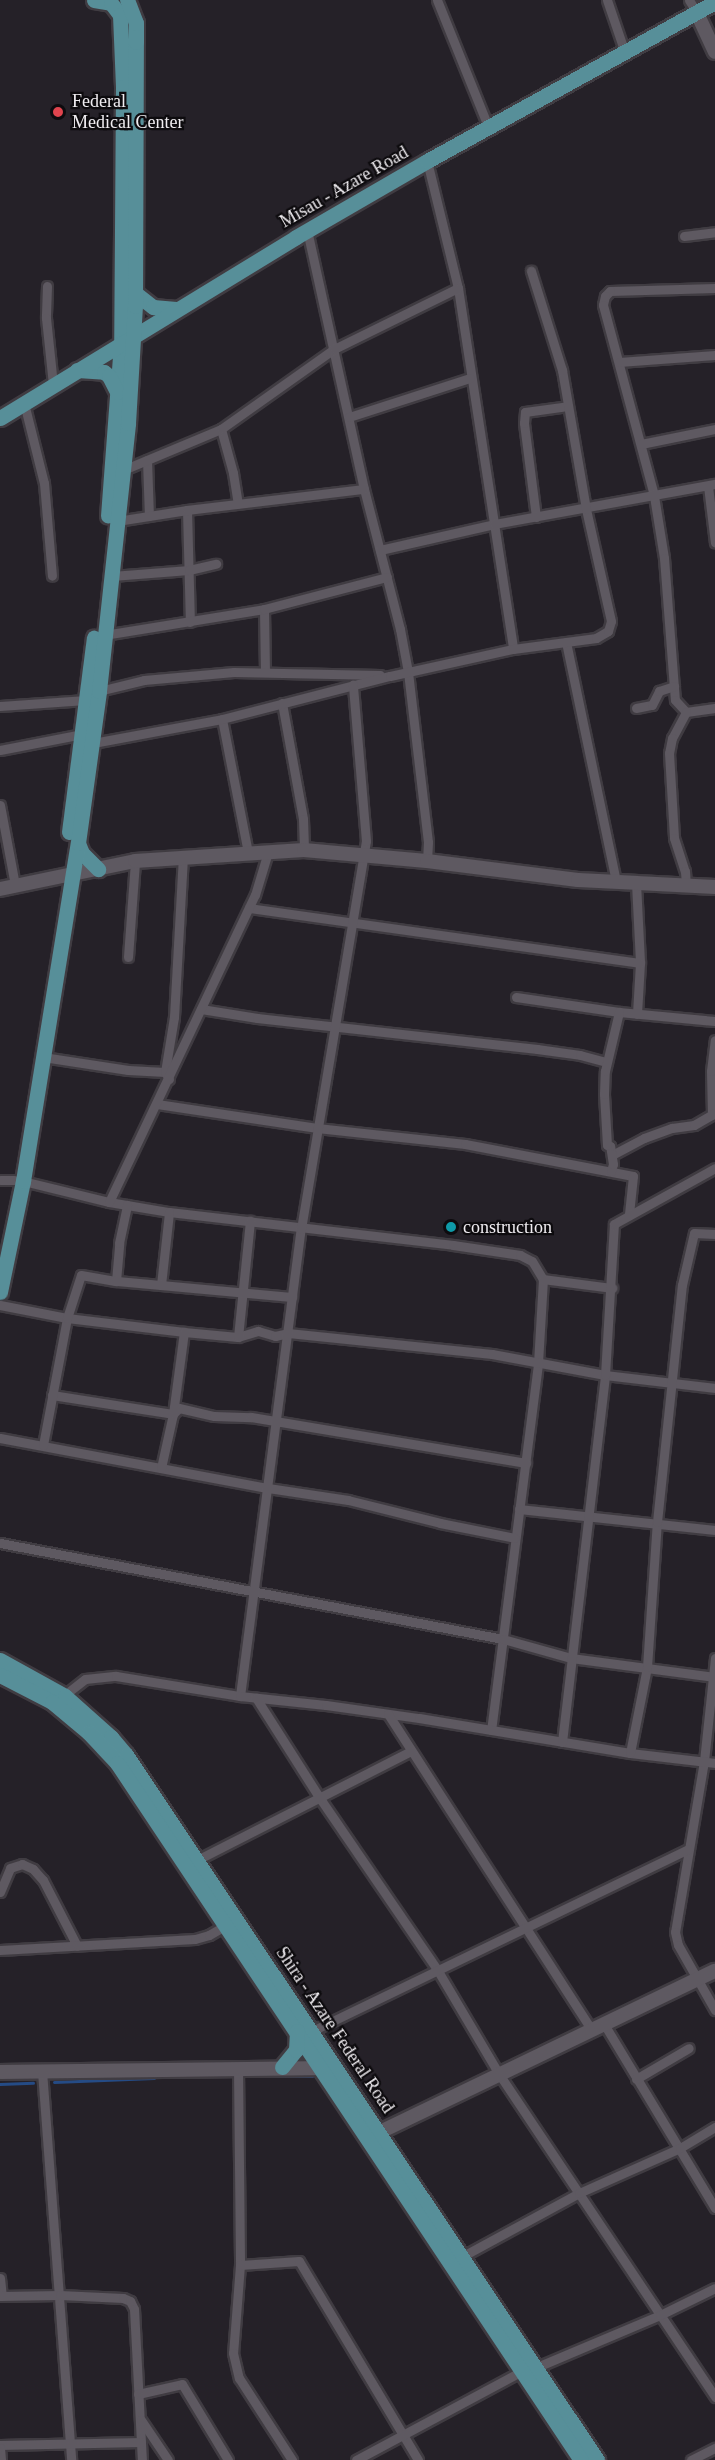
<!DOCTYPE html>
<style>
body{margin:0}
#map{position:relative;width:715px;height:2460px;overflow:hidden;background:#252128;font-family:Georgia,serif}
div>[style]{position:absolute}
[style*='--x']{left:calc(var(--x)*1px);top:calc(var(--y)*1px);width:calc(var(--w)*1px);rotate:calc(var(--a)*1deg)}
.stream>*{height:3px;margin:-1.5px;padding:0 1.5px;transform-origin:1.5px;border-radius:1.5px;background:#254b85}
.roads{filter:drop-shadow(2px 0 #403c42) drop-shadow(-2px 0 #403c42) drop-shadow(0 2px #403c42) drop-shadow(0 -2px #403c42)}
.street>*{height:9px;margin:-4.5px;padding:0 4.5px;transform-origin:4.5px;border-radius:4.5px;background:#5e5961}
.secondary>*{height:14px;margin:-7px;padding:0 7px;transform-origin:7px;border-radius:7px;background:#5e5961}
.primary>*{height:15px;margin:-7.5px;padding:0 7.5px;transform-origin:7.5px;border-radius:7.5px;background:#578f99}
.dots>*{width:16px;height:16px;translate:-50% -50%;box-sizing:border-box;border:3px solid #0d0b0e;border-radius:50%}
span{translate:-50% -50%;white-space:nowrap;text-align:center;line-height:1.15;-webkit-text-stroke:4.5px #0d0b0e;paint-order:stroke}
.poi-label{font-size:18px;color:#f0edf1}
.left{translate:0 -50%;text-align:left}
.street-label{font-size:18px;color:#f0edf1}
</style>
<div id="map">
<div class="stream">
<i style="--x:245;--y:2076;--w:67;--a:0"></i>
<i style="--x:54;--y:2082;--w:100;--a:-2.3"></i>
<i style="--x:0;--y:2084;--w:33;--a:-2"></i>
</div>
<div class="roads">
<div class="street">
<i style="--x:437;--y:0;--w:136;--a:68"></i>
<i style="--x:607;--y:0;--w:53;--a:71.2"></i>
<i style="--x:689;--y:0;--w:13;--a:58"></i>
<i style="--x:427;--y:161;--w:131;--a:76.3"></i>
<i style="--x:458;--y:288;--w:365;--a:81.3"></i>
<i style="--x:307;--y:230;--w:265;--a:77.6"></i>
<i style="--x:364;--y:489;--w:145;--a:75.6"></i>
<i style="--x:400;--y:629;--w:44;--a:79.5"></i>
<i style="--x:408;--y:672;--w:171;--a:83.3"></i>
<i style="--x:428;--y:842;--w:19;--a:93"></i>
<i style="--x:684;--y:236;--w:31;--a:-7"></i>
<i style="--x:47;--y:286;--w:32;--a:92"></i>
<i style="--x:46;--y:318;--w:67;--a:84"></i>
<i style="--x:715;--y:288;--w:105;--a:178.4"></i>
<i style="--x:610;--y:291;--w:7;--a:135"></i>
<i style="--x:605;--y:296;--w:9;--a:103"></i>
<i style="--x:603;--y:305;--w:198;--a:75"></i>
<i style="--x:654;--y:496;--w:63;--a:80.8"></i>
<i style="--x:664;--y:558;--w:142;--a:85.6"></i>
<i style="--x:675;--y:700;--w:16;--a:47"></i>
<i style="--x:686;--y:712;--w:29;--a:-8"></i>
<i style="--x:619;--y:362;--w:96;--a:-4.2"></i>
<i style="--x:24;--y:403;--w:82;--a:76"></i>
<i style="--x:44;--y:483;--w:93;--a:85.1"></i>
<i style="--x:349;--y:417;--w:127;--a:-17.9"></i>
<i style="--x:221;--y:429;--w:46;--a:74.7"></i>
<i style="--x:233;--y:473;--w:31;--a:81"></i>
<i style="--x:641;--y:444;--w:76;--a:-11.5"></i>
<i style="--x:147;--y:460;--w:56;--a:88"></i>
<i style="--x:123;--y:470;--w:106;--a:-22.7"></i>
<i style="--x:221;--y:429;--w:138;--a:-35.3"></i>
<i style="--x:334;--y:349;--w:138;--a:-26.2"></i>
<i style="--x:708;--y:486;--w:57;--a:83"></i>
<i style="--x:187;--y:510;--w:112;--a:88.5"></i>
<i style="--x:536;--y:517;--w:95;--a:-97.3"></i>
<i style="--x:524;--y:423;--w:11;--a:-85"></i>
<i style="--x:525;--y:412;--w:43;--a:-7.9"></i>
<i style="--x:117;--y:521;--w:71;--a:-8.9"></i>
<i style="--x:187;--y:510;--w:178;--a:-6.8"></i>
<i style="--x:380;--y:550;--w:117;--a:-12.8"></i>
<i style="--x:494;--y:524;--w:225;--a:-10.3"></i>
<i style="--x:112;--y:576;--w:77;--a:-4.5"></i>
<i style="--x:189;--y:570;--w:28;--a:-13"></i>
<i style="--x:264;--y:609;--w:63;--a:89.1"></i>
<i style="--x:104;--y:635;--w:162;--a:-9.2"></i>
<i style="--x:264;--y:609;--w:127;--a:-14.6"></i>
<i style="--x:566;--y:642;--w:245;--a:78.2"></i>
<i style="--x:99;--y:691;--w:46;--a:-13.7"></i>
<i style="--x:144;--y:680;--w:90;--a:-5.1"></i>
<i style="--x:234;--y:672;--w:146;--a:1.2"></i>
<i style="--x:282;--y:703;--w:118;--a:79.7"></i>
<i style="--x:303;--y:819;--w:31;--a:88"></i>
<i style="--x:0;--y:706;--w:86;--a:-4"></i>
<i style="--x:636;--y:708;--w:16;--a:-11"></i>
<i style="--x:652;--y:705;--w:16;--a:-63"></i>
<i style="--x:659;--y:691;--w:16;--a:-18"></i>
<i style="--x:686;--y:712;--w:30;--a:118"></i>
<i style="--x:672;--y:738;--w:15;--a:101"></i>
<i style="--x:669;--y:753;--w:85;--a:86.6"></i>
<i style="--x:674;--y:838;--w:35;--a:72"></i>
<i style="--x:685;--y:871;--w:14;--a:86"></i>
<i style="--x:222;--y:719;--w:136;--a:79"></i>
<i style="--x:93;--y:743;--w:131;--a:-10.5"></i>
<i style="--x:222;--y:719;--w:173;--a:-14.4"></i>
<i style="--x:390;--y:676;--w:126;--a:-12.4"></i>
<i style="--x:513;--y:649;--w:84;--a:-7.5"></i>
<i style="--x:596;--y:638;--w:14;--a:-30"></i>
<i style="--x:608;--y:631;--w:10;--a:-73"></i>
<i style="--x:611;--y:621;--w:115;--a:-102.6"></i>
<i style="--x:586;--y:509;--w:141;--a:-99.8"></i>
<i style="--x:562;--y:370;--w:104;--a:-107.4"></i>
<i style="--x:0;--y:750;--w:84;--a:-11"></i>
<i style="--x:0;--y:805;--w:81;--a:79.4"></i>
<i style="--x:636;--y:883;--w:80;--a:87.1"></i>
<i style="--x:640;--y:963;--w:51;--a:93.4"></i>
<i style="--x:249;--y:908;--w:395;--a:8"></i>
<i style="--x:128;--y:957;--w:96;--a:-85.8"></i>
<i style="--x:516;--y:997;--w:104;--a:8.3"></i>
<i style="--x:619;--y:1012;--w:96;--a:5.4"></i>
<i style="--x:201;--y:1009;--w:57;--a:9.1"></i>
<i style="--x:257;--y:1018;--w:282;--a:6.3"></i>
<i style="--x:537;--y:1049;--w:43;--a:7.9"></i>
<i style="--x:580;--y:1055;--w:27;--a:15"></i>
<i style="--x:43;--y:1057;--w:86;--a:8.7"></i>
<i style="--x:128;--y:1070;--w:37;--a:3"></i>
<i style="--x:169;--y:1079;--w:8;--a:-120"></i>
<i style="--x:165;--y:1072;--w:56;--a:-80.7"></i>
<i style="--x:174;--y:1017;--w:160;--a:-86.8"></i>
<i style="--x:157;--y:1104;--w:162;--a:8.5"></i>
<i style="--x:317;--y:1128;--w:149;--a:6.2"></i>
<i style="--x:465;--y:1144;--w:171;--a:10.8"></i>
<i style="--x:633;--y:1176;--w:38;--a:96"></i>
<i style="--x:712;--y:1115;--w:44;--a:-91.3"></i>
<i style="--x:711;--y:1071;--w:31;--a:-83"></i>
<i style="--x:612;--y:1155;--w:36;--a:-28"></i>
<i style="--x:644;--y:1138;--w:30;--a:-20"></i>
<i style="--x:672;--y:1128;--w:22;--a:-8"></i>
<i style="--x:694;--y:1125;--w:24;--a:-30"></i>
<i style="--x:611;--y:1171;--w:7;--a:-74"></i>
<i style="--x:613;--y:1164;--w:18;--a:-99"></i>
<i style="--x:610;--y:1146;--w:3;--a:-162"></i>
<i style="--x:607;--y:1145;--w:51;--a:-93.4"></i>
<i style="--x:604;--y:1094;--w:23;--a:-88"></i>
<i style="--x:605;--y:1071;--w:61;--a:-76.7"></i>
<i style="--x:0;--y:1180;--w:14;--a:0"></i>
<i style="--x:23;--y:1181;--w:89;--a:13.7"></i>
<i style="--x:109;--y:1202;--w:61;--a:9.5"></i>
<i style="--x:169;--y:1212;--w:286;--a:6.6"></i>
<i style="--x:453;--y:1245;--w:68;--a:8.5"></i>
<i style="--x:520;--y:1255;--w:13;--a:27"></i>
<i style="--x:532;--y:1261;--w:21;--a:59"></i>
<i style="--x:543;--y:1279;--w:85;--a:93.4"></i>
<i style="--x:538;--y:1364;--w:369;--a:97.3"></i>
<i style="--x:109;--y:1202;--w:340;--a:-64.6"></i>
<i style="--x:255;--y:895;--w:45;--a:-73.2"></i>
<i style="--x:543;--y:1279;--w:70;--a:7.4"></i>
<i style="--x:116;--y:1281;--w:38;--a:-85"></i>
<i style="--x:119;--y:1243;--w:39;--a:-78"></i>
<i style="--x:161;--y:1285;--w:73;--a:-83.7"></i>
<i style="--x:0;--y:1305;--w:68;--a:11"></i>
<i style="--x:67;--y:1318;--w:118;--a:6.8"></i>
<i style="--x:184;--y:1332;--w:54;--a:5.3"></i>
<i style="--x:238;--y:1337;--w:21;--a:-17"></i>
<i style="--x:258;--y:1331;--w:18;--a:16"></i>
<i style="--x:275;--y:1336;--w:13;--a:-13"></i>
<i style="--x:288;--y:1333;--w:205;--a:5.9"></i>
<i style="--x:492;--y:1354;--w:115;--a:10.5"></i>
<i style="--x:605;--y:1375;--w:111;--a:6.7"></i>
<i style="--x:238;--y:1337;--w:117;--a:-84.1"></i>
<i style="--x:52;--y:1395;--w:122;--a:8.9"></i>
<i style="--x:173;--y:1414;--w:8;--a:-45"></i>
<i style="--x:179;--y:1408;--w:36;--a:13"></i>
<i style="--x:214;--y:1416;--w:37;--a:2"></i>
<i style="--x:251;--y:1417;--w:279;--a:9.5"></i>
<i style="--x:0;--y:1438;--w:273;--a:10.6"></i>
<i style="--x:268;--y:1488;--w:81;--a:8.5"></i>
<i style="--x:348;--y:1500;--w:95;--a:14"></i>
<i style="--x:440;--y:1523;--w:76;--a:11.3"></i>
<i style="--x:43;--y:1445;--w:129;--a:-79.3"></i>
<i style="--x:67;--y:1318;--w:45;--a:-72"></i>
<i style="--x:81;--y:1275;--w:36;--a:10"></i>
<i style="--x:116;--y:1281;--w:177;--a:5.2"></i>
<i style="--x:161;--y:1468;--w:55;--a:-77.5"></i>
<i style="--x:173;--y:1414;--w:83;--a:-82.4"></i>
<i style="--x:519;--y:1509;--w:197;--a:6.1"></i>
<i style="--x:0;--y:1543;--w:512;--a:10.81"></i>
<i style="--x:503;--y:1639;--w:71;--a:15.6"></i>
<i style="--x:571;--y:1658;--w:145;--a:7.5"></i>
<i style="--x:715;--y:1658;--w:104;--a:96.1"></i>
<i style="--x:704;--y:1761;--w:173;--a:99.6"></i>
<i style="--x:675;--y:1932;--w:13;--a:77"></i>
<i style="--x:678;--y:1945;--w:75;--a:60.4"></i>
<i style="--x:240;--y:1696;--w:471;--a:-82.6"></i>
<i style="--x:301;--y:1229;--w:393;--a:-80.5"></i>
<i style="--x:366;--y:841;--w:157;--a:-94.8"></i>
<i style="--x:62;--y:1697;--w:29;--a:-38"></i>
<i style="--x:85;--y:1679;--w:31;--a:-6"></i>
<i style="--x:116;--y:1676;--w:126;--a:9.2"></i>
<i style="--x:240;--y:1696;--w:86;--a:6"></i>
<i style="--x:326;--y:1705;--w:94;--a:8"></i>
<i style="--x:419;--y:1718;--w:214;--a:9.4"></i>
<i style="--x:630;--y:1753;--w:86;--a:6.7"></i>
<i style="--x:256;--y:1698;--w:117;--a:57.5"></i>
<i style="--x:319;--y:1797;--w:211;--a:55.6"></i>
<i style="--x:438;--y:1971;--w:120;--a:59.4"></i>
<i style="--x:499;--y:2074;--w:389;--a:56.2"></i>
<i style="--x:388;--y:1714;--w:376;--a:57.2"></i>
<i style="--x:562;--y:1742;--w:370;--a:-83.3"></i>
<i style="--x:605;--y:1375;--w:151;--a:-86.6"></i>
<i style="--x:614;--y:1224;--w:115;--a:-29"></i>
<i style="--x:630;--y:1753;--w:88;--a:-78.8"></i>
<i style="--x:647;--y:1667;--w:145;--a:-86.1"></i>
<i style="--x:657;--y:1522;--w:238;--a:-84"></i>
<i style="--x:682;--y:1285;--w:53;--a:-77"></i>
<i style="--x:694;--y:1233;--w:21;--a:3"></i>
<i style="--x:197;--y:1860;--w:240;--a:-27"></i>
<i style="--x:0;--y:1892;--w:26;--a:-67"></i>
<i style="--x:10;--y:1868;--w:13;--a:-18"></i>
<i style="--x:22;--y:1864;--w:12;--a:24"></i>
<i style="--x:33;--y:1869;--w:15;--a:48"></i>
<i style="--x:43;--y:1880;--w:74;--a:62.7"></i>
<i style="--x:0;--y:1950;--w:195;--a:-3.2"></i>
<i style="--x:195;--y:1939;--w:15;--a:-16"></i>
<i style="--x:209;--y:1935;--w:20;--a:-30"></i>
<i style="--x:604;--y:2024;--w:215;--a:58.9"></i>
<i style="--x:312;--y:2031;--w:418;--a:-25.8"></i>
<i style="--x:238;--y:2069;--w:196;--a:89.4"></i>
<i style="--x:240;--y:2265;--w:88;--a:94.5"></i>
<i style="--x:233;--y:2353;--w:26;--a:77"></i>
<i style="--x:239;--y:2378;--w:98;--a:57.1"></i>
<i style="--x:42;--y:2071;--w:390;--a:85.7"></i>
<i style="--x:636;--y:2079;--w:61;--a:-30.3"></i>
<i style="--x:463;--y:2256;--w:132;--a:-28.5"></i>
<i style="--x:579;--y:2193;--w:111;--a:-24"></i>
<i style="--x:680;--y:2148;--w:41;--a:-31"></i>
<i style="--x:240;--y:2265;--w:59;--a:-3.9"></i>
<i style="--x:299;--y:2261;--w:232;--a:59.1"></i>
<i style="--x:0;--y:2278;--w:18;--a:84"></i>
<i style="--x:0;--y:2296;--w:60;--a:-1"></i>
<i style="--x:60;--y:2295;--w:63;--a:2.7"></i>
<i style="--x:123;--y:2298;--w:8;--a:23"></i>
<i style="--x:130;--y:2301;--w:9;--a:63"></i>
<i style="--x:134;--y:2309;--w:151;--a:87"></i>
<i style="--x:138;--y:2394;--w:45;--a:-12.8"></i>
<i style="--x:182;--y:2384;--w:89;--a:58.8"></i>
<i style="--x:141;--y:2420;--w:48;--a:56"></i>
<i style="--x:0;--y:2445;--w:141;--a:-1.2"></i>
<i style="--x:0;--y:2448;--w:12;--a:85"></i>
<i style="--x:356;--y:2460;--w:191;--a:-28.2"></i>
<i style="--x:524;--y:2370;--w:13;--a:-13"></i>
<i style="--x:537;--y:2367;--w:134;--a:-22.9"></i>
<i style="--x:660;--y:2315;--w:61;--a:-26.1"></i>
<i style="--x:691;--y:2460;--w:27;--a:-27"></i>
</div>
<div class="secondary">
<i style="--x:696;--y:11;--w:45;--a:65.1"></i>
<i style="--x:0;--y:889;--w:138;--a:-11.7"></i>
<i style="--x:135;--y:861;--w:169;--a:-3.7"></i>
<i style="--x:304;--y:850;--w:123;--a:5.1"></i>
<i style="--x:427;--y:861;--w:152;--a:7.2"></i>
<i style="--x:578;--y:880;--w:137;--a:2.9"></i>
<i style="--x:0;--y:2072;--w:322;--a:-0.7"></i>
<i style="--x:380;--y:2132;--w:372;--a:-25.7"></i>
</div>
<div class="primary">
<i style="--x:94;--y:0;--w:17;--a:10"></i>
<i style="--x:111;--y:3;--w:15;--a:53"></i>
<i style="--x:120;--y:15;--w:72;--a:87.6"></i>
<i style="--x:123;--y:87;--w:256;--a:90.4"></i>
<i style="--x:121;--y:343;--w:173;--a:94.3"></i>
<i style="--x:135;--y:293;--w:23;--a:38"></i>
<i style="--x:153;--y:307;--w:23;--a:5"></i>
<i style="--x:77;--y:370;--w:27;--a:4"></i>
<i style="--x:104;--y:372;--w:6;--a:39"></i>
<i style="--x:109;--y:376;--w:18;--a:63"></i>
<i style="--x:0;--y:418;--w:347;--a:-31.4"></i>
<i style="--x:296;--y:237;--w:151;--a:-30.1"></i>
<i style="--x:427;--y:161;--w:329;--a:-28.9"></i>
<i style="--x:69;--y:832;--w:196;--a:-82.7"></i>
<i style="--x:78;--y:843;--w:11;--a:68"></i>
<i style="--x:82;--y:853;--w:23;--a:45"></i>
<i style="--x:0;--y:1292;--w:113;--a:-78.3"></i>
<i style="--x:23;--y:1181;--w:342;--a:-80.8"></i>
<i style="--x:78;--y:843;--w:153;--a:-82.1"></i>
<i style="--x:99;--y:691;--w:270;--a:-83.8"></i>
<i style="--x:128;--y:423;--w:117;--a:-86.6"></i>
<i style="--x:135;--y:306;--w:264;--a:-89.8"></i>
<i style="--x:136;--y:42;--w:19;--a:-90"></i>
<i style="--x:136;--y:23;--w:25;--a:-111"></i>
<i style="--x:0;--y:1660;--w:74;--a:29"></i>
<i style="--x:65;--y:1696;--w:62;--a:41.7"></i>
<i style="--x:111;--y:1737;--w:23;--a:50"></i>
<i style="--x:126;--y:1755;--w:848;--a:56.25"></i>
<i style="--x:0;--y:1675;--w:59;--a:27.4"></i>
<i style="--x:52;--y:1702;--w:48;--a:40"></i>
<i style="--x:89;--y:1733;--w:41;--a:47"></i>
<i style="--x:117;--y:1763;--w:837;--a:56.35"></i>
<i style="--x:282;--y:2067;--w:22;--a:-51"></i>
<i style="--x:296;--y:2050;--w:19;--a:-87"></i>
</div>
</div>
<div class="dots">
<i style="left:58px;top:112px;background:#e0444e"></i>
<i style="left:451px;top:1227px;background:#0f9aa8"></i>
</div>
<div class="poi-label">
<span class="left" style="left:72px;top:112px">Federal<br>Medical Center</span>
<span class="left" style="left:463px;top:1227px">construction</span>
</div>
<div class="street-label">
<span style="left:344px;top:187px;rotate:-30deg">Misau - Azare Road</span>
<span style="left:335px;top:2030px;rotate:56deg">Shira - Azare Federal Road</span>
</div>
</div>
